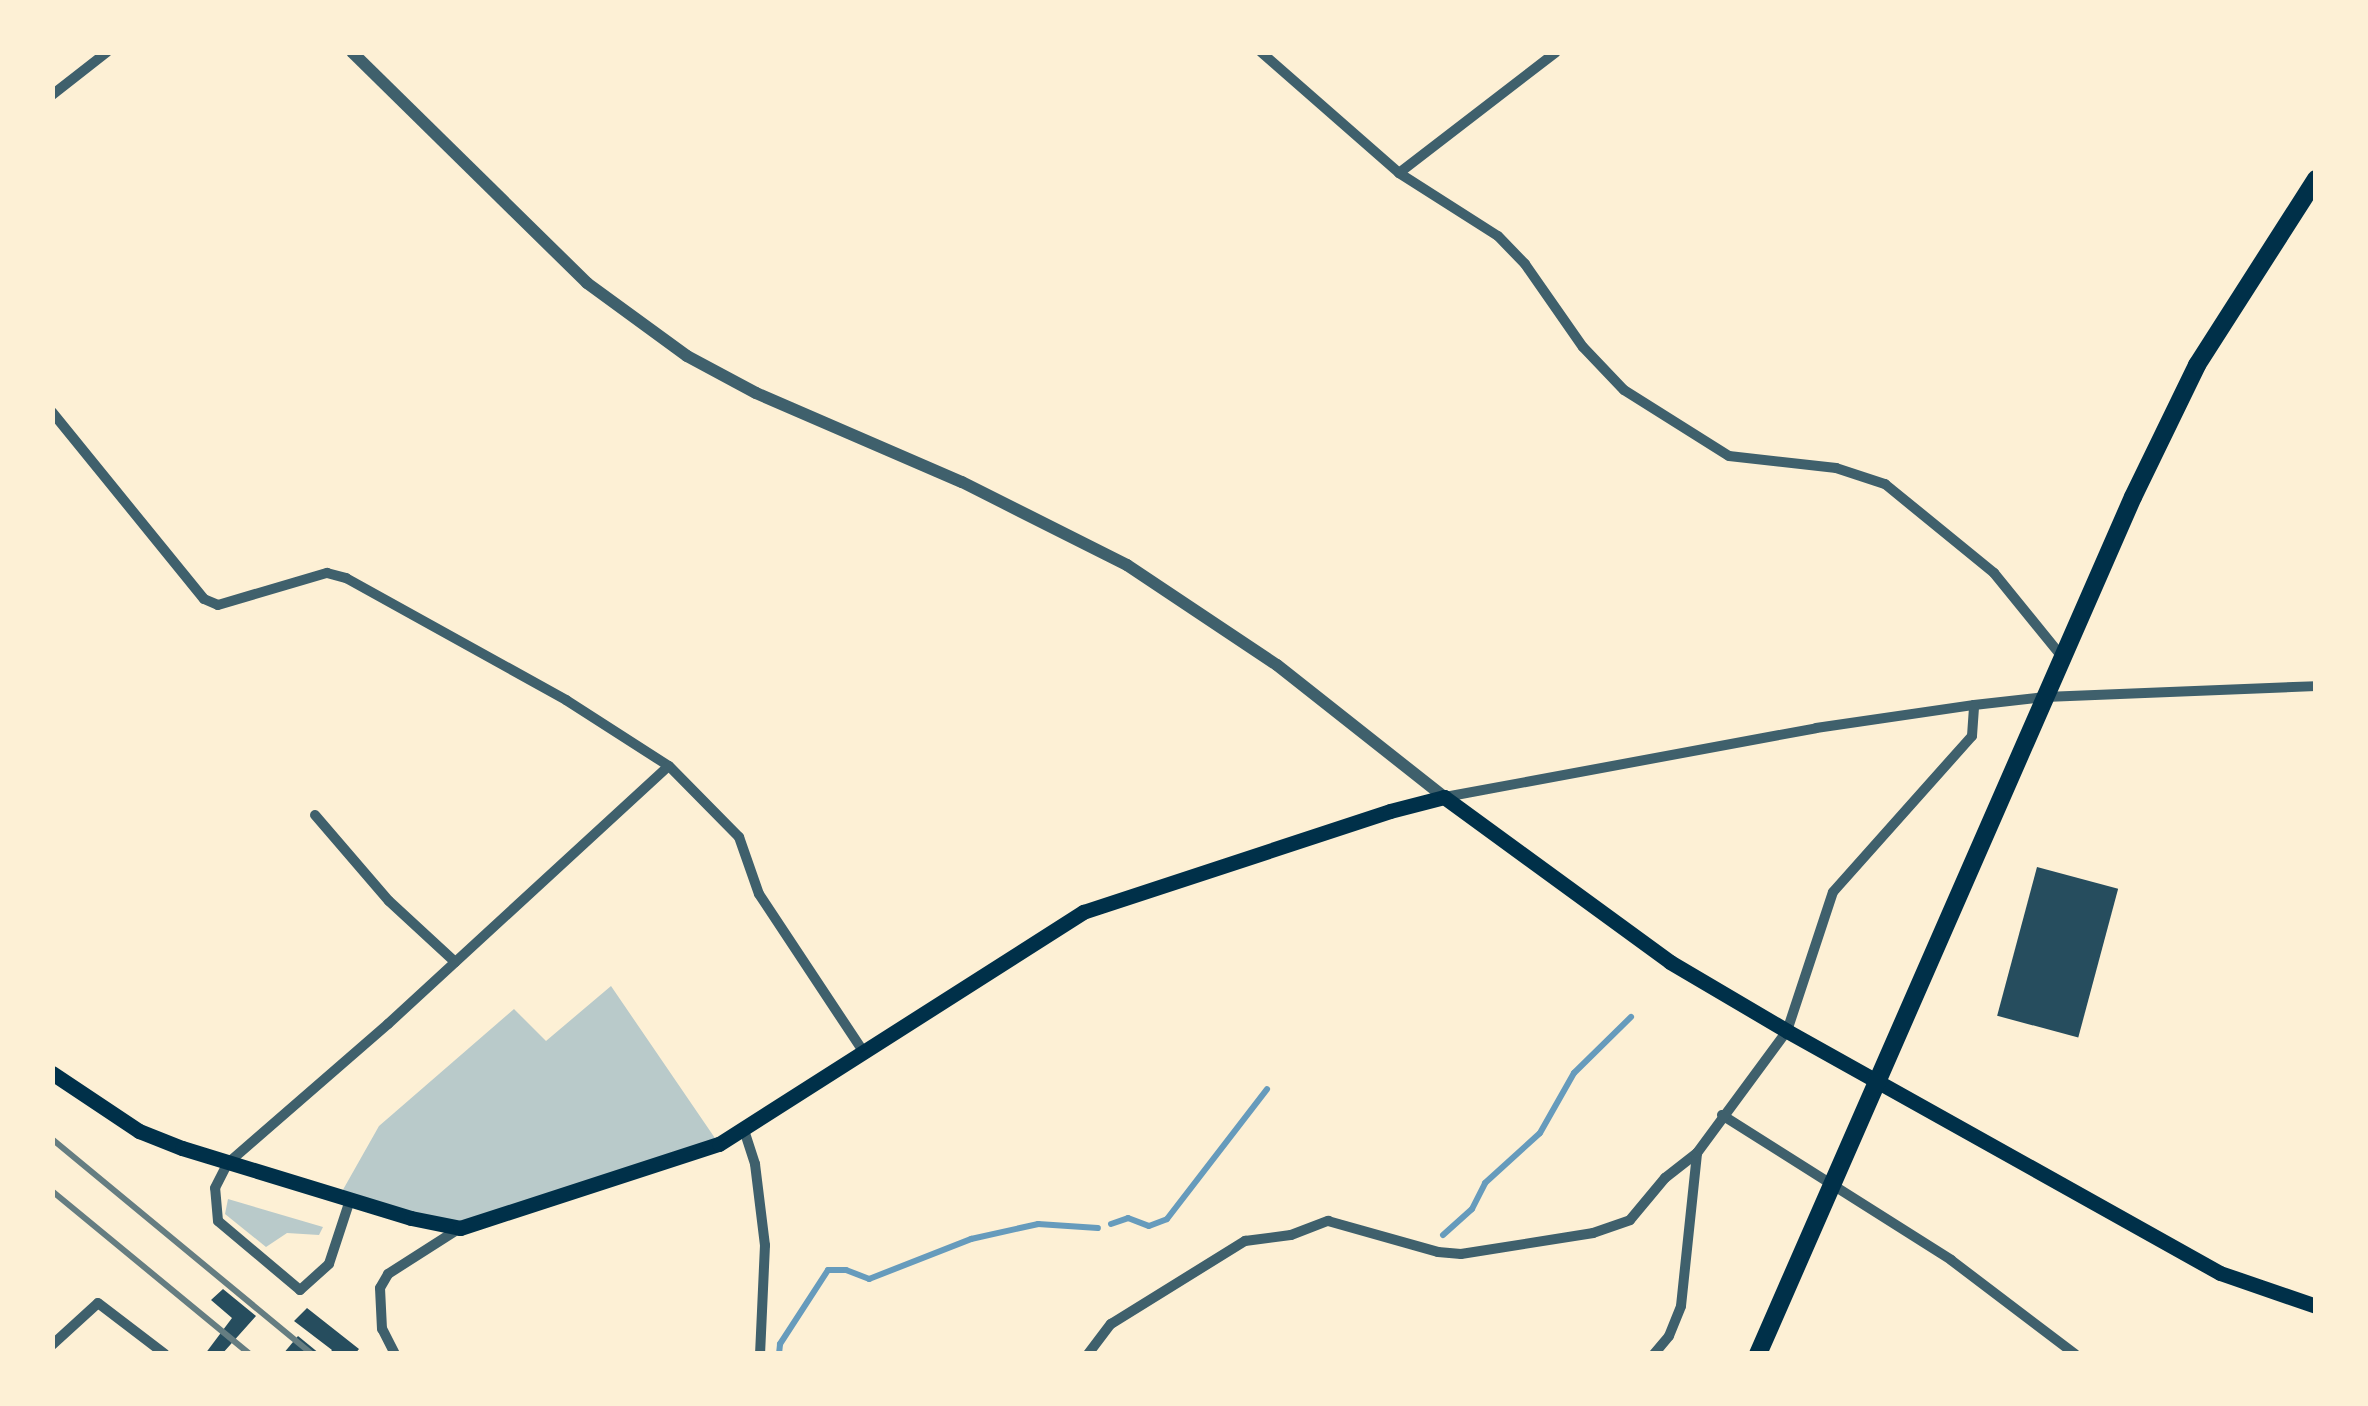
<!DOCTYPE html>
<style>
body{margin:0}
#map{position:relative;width:2368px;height:1406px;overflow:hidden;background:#fdf0d5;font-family:"Space Grotesk",sans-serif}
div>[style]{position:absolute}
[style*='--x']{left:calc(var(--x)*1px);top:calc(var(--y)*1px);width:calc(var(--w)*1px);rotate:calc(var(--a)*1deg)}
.green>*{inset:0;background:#b9caca}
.stream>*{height:6px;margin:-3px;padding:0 3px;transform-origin:3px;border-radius:3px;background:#669bbc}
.building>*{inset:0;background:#264d5e;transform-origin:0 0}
.minor>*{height:10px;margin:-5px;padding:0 5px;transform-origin:5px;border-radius:5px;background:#3f606c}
.tertiary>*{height:12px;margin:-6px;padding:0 6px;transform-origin:6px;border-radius:6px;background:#3f606c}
.secondary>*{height:15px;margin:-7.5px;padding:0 7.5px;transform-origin:7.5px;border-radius:7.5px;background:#003049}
.trunk>*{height:18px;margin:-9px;padding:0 9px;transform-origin:9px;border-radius:9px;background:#003049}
.rail>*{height:6px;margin:-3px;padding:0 3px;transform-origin:3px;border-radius:3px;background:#657d81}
span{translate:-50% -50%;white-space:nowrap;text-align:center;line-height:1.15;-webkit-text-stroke:10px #fdf0d5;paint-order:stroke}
.frame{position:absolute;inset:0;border:55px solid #fdf0d5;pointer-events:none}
</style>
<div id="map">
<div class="green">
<i style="clip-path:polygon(611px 986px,719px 1144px,460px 1228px,340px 1195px,379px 1126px,514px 1009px,546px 1041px)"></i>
<i style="clip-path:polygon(228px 1199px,323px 1227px,319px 1235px,287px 1233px,266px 1247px,225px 1214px)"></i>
</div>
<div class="stream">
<i style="--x:1111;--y:1224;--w:18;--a:-19"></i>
<i style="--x:1128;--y:1218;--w:22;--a:21"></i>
<i style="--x:1149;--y:1226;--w:19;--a:-21"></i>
<i style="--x:1167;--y:1219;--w:164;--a:-52.4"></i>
<i style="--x:1443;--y:1235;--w:39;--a:-42"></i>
<i style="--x:1472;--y:1209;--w:29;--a:-63"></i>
<i style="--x:1485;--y:1183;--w:74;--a:-42.3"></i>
<i style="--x:1540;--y:1133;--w:69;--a:-60.5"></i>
<i style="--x:1574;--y:1073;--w:80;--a:-44.5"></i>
<i style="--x:779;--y:1354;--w:10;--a:-84"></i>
<i style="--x:780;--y:1344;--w:88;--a:-57"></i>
<i style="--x:828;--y:1270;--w:18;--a:0"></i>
<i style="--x:846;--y:1270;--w:25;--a:21"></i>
<i style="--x:869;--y:1279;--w:110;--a:-21.4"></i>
<i style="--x:971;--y:1239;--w:69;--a:-12.6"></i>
<i style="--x:1038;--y:1224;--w:60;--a:3.8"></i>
</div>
<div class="building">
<i style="left:2037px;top:867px;width:84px;height:154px;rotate:15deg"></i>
<i style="clip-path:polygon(223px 1289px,256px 1316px,222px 1354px,205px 1354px,232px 1318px,211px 1300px)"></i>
<i style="clip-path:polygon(307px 1308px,359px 1349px,355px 1354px,329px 1354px,332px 1350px,294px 1321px)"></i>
<i style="clip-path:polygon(298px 1336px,320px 1354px,283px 1354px)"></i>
</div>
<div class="minor">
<i style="--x:1261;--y:52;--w:184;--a:41.2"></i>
<i style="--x:1399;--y:173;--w:117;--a:32.5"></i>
<i style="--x:1498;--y:236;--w:39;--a:46"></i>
<i style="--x:1525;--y:264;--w:101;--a:55.1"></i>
<i style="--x:1583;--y:347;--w:59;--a:46.4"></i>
<i style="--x:1624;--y:390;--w:124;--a:32.2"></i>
<i style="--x:1729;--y:456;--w:108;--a:6.4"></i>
<i style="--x:1836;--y:468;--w:52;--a:18.1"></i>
<i style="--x:1885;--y:484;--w:141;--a:39.2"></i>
<i style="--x:1994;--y:573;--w:109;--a:50.9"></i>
<i style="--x:52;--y:95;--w:70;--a:-38"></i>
<i style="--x:1399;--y:173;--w:198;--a:-37.6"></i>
<i style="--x:52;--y:412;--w:241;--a:50.9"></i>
<i style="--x:204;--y:599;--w:15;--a:23"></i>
<i style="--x:218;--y:605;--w:114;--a:-16.4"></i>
<i style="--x:327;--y:573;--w:20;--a:15"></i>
<i style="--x:346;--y:578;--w:252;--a:29"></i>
<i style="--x:566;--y:700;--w:122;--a:32.7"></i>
<i style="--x:669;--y:766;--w:100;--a:45.4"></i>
<i style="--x:739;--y:837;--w:60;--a:70.7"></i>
<i style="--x:759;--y:894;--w:192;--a:56.5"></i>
<i style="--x:1445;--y:797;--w:377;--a:-10.5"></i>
<i style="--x:1816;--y:728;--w:160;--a:-8.3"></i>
<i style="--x:1974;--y:705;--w:71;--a:-6.4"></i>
<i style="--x:2045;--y:697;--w:271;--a:-2.3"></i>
<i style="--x:315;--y:815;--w:113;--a:49.3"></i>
<i style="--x:389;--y:901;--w:90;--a:42.7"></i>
<i style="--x:1722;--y:1115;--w:271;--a:32.3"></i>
<i style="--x:1951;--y:1260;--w:156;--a:37.2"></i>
<i style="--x:744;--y:1130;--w:36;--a:72"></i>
<i style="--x:755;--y:1164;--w:82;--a:83"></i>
<i style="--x:765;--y:1245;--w:109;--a:92.6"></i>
<i style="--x:350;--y:1200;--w:67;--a:108.2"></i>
<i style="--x:329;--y:1264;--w:39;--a:138"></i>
<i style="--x:300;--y:1290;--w:107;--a:-139.9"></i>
<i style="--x:218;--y:1221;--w:33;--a:-95"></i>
<i style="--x:215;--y:1188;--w:28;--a:-63"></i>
<i style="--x:228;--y:1163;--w:212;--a:-41"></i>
<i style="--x:388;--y:1024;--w:381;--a:-42.6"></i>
<i style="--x:52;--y:1345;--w:62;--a:-42.4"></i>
<i style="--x:98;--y:1303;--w:84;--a:37.3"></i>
<i style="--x:395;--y:1354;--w:28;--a:-117"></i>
<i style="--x:382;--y:1329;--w:41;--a:-92.8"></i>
<i style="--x:380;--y:1288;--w:16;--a:-60"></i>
<i style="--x:388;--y:1274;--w:85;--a:-32.6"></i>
<i style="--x:1088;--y:1354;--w:38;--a:-53"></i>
<i style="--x:1111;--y:1324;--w:158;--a:-31.8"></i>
<i style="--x:1245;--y:1241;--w:46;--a:-7.4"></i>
<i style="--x:1291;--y:1235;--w:40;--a:-21"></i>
<i style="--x:1328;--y:1221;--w:114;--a:15.7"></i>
<i style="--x:1438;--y:1252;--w:23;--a:5"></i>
<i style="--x:1461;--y:1254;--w:134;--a:-9"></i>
<i style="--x:1593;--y:1233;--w:39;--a:-19"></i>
<i style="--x:1630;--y:1220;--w:55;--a:-50.2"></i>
<i style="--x:1665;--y:1178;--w:41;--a:-38"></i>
<i style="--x:1654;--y:1354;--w:23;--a:-50"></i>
<i style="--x:1669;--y:1336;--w:32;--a:-68"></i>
<i style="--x:1681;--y:1306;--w:154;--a:-84"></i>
<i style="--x:1697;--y:1153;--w:152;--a:-53.6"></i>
<i style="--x:1787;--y:1031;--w:146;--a:-71.7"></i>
<i style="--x:1833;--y:892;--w:209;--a:-48.3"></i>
<i style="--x:1972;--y:736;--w:31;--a:-86"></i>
</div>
<div class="tertiary">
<i style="--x:352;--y:52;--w:330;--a:44.5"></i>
<i style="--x:587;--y:283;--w:124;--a:36.1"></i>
<i style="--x:687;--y:356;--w:78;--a:28.2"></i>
<i style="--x:756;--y:393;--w:224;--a:23.4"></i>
<i style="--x:962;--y:482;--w:185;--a:26.7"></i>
<i style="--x:1127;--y:565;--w:180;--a:33.7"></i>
<i style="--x:1277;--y:665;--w:213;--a:38.3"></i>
</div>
<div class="secondary">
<i style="--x:52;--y:1073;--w:105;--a:33.7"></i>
<i style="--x:139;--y:1131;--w:46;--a:21.6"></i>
<i style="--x:182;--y:1148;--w:239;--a:17"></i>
<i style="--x:411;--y:1218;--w:50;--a:11.5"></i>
<i style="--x:460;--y:1228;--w:272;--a:-18"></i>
<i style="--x:719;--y:1144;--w:432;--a:-32.5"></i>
<i style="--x:1083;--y:912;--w:323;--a:-18.2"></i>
<i style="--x:1390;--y:811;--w:56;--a:-14.5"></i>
<i style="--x:1444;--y:797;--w:280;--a:36.1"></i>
<i style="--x:1670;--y:962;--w:136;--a:30.5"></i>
<i style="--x:1787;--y:1031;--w:496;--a:29.2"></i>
<i style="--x:2220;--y:1273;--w:102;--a:19"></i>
</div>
<div class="trunk">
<i style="--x:1758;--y:1354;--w:935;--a:-66.37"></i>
<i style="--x:2133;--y:497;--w:147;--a:-64.1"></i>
<i style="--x:2197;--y:365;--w:221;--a:-57.4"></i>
</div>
<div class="rail">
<i style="--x:52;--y:1139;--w:337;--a:39.6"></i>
<i style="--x:52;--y:1191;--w:256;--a:39.5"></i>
</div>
<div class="frame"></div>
</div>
